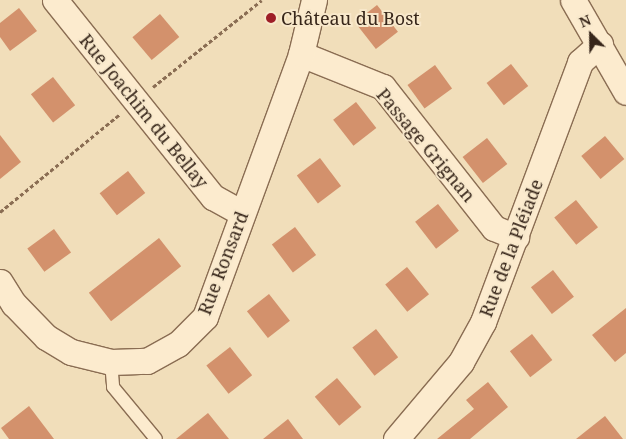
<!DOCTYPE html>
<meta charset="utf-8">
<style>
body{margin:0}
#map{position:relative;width:626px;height:439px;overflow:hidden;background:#f1deba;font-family:"Noto Serif",serif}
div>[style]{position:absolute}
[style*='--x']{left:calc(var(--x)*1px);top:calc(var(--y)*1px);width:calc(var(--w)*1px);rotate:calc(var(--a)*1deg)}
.building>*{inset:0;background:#d3916c;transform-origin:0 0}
.path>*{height:3px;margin-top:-1.5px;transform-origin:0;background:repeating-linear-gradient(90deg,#8a6d53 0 4px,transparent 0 6.5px)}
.roads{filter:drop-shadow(1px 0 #8a6d53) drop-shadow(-1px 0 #8a6d53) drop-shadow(0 1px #8a6d53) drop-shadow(0 -1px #8a6d53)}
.lane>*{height:12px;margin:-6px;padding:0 6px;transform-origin:6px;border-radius:6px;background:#fcebce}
.street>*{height:25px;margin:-12.5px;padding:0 12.5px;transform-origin:12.5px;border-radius:12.5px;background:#fcebce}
.dots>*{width:14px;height:14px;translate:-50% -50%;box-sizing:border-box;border:2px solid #f8e8cb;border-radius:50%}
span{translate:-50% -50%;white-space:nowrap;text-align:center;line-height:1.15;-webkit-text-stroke:4px #f8e8cb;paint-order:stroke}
.poi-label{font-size:18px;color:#37261a}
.left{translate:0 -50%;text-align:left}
.street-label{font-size:18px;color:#37261a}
.north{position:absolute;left:566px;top:10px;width:50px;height:50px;-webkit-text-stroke:4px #f8e8cb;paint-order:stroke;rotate:337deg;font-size:14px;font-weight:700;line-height:20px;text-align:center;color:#37261a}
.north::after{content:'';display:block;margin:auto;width:18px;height:22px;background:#37261a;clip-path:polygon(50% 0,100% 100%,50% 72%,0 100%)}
</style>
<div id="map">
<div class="building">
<i style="left:377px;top:5px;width:34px;height:28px;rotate:52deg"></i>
<i style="clip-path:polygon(19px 8px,37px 31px,10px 51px,0 37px,0 23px)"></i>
<i style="left:160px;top:14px;width:30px;height:36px;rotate:50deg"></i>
<i style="left:511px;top:64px;width:28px;height:31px;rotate:52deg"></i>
<i style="left:435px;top:65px;width:29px;height:34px;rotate:54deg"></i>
<i style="left:53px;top:77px;width:36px;height:28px;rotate:52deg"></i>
<i style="left:356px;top:102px;width:33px;height:29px;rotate:52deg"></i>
<i style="clip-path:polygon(0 135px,21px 162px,0 179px)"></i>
<i style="left:605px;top:136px;width:30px;height:31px;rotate:50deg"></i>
<i style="left:487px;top:138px;width:33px;height:31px;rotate:52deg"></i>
<i style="left:320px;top:158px;width:35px;height:29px;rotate:53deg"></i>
<i style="left:128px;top:171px;width:28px;height:36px;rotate:52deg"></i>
<i style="left:576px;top:200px;width:35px;height:28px;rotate:51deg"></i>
<i style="left:438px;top:204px;width:34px;height:29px;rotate:52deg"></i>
<i style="left:295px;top:227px;width:35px;height:29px;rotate:53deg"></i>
<i style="left:54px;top:229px;width:29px;height:33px;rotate:54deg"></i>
<i style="left:159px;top:238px;width:36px;height:89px;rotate:52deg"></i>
<i style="left:407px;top:267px;width:35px;height:28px;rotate:51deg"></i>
<i style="left:553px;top:270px;width:34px;height:28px;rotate:52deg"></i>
<i style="left:269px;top:294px;width:34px;height:28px;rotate:52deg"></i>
<i style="clip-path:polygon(626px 308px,626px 353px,615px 362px,592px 335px)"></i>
<i style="left:376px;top:329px;width:36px;height:30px;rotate:52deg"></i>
<i style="left:532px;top:334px;width:33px;height:28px;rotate:52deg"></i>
<i style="left:230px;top:347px;width:36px;height:30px;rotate:52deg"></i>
<i style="left:337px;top:378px;width:38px;height:29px;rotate:50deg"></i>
<i style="clip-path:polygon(488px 382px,508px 407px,470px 439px,437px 439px,474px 409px,466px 400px)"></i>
<i style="clip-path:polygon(29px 406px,54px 439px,9px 439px,1px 428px)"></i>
<i style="clip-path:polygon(208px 413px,229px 439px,176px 439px)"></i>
<i style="clip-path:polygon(605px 416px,623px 439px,576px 439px)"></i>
<i style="clip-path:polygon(288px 419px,303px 439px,263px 439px)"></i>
</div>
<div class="path">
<i style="--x:153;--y:87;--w:139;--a:-38.6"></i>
<i style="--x:0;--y:212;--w:154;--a:-39.2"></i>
</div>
<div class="roads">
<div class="lane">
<i style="--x:111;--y:362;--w:25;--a:85"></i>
<i style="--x:113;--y:387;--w:67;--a:50.4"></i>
</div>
<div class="street">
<i style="--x:55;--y:0;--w:253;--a:51.3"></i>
<i style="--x:213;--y:197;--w:33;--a:29"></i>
<i style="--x:573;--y:0;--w:106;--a:60.1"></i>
<i style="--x:301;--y:54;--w:88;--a:21.9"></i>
<i style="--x:383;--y:87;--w:179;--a:51.8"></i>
<i style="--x:494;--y:228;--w:24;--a:22"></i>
<i style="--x:0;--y:282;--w:26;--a:58"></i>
<i style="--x:14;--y:304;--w:46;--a:45.9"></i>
<i style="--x:46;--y:337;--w:29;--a:31"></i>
<i style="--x:71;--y:352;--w:41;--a:14"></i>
<i style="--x:111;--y:362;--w:36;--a:-2"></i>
<i style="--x:147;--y:361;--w:35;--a:-29"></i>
<i style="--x:178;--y:344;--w:38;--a:-45"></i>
<i style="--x:205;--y:317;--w:280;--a:-69.9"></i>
<i style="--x:301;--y:54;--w:56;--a:-76.5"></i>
<i style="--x:396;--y:439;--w:101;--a:-49.8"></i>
<i style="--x:461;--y:362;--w:46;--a:-61.2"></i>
<i style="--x:483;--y:322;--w:278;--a:-69.5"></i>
<i style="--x:580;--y:62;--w:27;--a:-42"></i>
</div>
</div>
<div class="dots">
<i style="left:271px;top:18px;background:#9e1e27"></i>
</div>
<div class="poi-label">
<span class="left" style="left:281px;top:18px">Château du Bost</span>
</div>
<div class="street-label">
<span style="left:144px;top:111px;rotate:51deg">Rue Joachim du Bellay</span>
<span style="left:426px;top:145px;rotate:50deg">Passage Grignan</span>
<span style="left:511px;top:248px;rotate:-69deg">Rue de la Pléiade</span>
<span style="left:223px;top:263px;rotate:-69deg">Rue Ronsard</span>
</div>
<div class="north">N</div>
</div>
